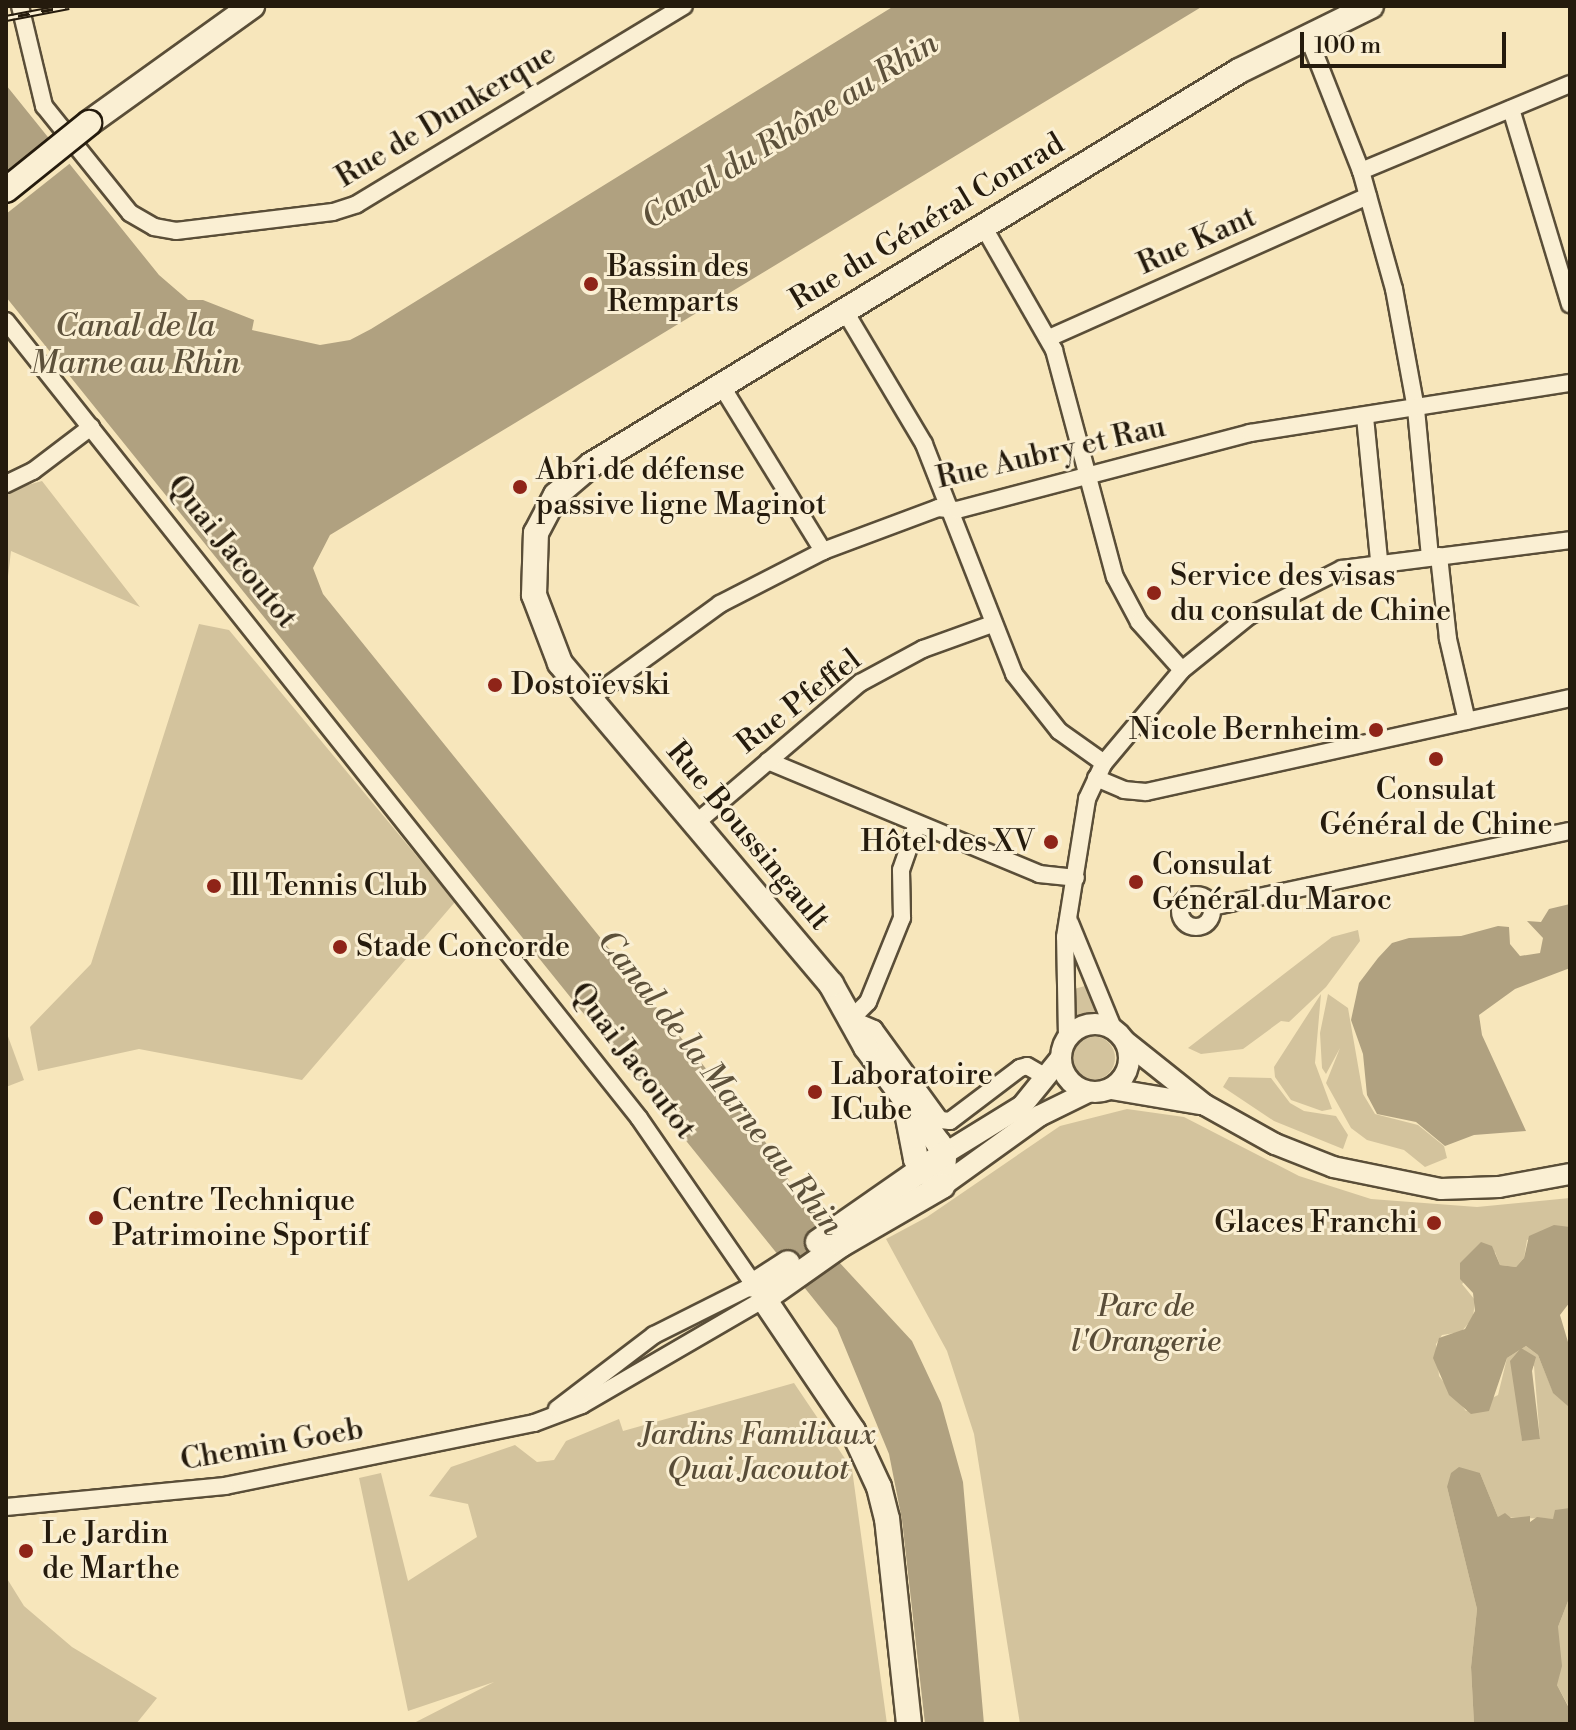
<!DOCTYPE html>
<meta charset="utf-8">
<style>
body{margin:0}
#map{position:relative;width:1576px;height:1730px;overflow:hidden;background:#f7e6bb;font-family:"Libre Bodoni",serif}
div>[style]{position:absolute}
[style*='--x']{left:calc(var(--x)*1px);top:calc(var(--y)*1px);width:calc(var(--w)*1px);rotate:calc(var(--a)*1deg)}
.green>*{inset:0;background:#d3c39d}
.round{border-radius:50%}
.water>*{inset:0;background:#b0a180}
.pier>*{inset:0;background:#f7e6bb}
.roads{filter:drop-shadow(2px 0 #5a4e38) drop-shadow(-2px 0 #5a4e38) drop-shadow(0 2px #5a4e38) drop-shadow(0 -2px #5a4e38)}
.minor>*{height:16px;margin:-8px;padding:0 8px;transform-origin:8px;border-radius:8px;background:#faefd3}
.minor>.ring{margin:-8px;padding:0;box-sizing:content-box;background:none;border:16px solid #faefd3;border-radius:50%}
.tertiary>*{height:20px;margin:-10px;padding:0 10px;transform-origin:10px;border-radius:10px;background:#faefd3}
.tertiary>.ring{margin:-10px;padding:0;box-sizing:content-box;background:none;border:20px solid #faefd3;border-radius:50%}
.secondary>*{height:24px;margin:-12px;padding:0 12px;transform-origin:12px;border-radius:12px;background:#faefd3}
.rail>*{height:7px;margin-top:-3.5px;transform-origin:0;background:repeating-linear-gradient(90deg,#faefd3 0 12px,#251b0d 0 24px);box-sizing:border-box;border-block:2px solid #251b0d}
.bridges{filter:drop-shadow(2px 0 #251b0d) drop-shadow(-2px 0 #251b0d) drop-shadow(0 2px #251b0d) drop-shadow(0 -2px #251b0d)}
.secondary-bridge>*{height:24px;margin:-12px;padding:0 12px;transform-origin:12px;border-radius:12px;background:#faefd3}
.dots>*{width:22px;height:22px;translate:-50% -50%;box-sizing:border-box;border:4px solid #faefd3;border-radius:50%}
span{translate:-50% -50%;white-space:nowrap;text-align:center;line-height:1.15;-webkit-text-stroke:6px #faefd3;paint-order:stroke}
.street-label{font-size:30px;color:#251b0d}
.poi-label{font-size:30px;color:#251b0d}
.left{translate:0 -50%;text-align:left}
.right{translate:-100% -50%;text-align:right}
.park-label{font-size:30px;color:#594d38;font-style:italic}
.water-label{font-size:32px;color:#5d513b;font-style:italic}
.frame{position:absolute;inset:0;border:8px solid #251b0d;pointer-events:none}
.scale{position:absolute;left:1300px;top:32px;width:206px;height:36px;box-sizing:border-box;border:4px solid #251b0d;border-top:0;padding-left:10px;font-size:24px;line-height:28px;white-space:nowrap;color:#251b0d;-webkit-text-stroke:6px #faefd3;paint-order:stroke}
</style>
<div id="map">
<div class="green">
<i style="clip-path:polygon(42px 481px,140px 607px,11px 551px,6px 593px,6px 491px)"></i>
<i style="clip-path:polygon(199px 624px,229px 630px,455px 902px,302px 1080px,139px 1049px,38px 1071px,30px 1027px,91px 964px)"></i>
<i style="clip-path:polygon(1358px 930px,1360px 941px,1326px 987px,1289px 1022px,1281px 1021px,1243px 1049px,1201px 1054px,1188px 1048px,1332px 937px)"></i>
<i style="clip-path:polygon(1085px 986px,1101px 1016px,1073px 1020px,1074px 989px)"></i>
<i style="clip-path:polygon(1321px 994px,1315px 1063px,1332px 1109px,1322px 1111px,1291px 1100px,1275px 1077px,1274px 1067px)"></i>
<i style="clip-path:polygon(1328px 994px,1348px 1008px,1363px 1094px,1375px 1114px,1418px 1125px,1444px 1146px,1447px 1158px,1425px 1167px,1404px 1150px,1367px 1140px,1351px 1128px,1326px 1083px,1340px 1048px,1326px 1074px,1322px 1068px,1320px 1033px)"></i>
<i style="clip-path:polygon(6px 1031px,24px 1080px,6px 1087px)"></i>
<i class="round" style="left:1071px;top:1036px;width:44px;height:44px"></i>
<i style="clip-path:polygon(1229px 1077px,1271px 1078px,1290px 1103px,1304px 1111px,1336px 1116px,1348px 1135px,1343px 1149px,1274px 1121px,1223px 1087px)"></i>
<i style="clip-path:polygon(evenodd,1127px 1109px,1184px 1117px,1299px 1176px,1371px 1199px,1477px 1207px,1570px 1198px,1570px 1227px,1527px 1240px,1524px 1258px,1516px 1267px,1500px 1265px,1495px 1252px,1462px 1284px,1475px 1300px,1473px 1318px,1461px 1332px,1442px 1335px,1436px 1344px,1439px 1376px,1466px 1411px,1498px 1395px,1507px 1358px,1526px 1346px,1538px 1355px,1553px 1392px,1570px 1408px,1570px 1508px,1553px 1519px,1498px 1517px,1480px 1473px,1447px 1487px,1477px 1609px,1471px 1667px,1474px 1724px,1020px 1724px,974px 1434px,947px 1351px,886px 1239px,927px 1217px,1060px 1126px,1127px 1109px,1513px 1360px,1534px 1366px,1540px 1439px,1522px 1440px,1513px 1360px)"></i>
<i style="clip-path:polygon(794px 1383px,852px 1469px,887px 1724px,412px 1724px,494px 1682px,408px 1711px,359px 1478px,381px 1473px,408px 1581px,477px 1537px,468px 1504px,429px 1496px,451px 1467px,515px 1445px,537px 1462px,554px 1460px,566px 1441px,619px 1419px,623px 1431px)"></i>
<i style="clip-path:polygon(6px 1577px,24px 1606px,72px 1647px,157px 1698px,136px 1724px,6px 1724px)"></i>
<i style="clip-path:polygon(1570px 1596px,1570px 1709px,1557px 1685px,1558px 1627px)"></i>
</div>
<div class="water">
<i style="clip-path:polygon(894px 6px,1203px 6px,330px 535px,313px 568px,323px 594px,766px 1143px,839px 1262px,912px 1341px,941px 1403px,963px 1482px,984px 1724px,925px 1724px,902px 1520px,889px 1454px,837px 1328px,6px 297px,6px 85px,159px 275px,188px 300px,203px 300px,254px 320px,252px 330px,320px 345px,350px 340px,371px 329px)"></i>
<i style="clip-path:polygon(1570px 904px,1570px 968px,1515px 989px,1479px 1015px,1482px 1035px,1526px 1131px,1474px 1135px,1445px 1146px,1416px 1122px,1377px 1114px,1367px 1095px,1363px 1054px,1351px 1020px,1359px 983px,1378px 958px,1392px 943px,1409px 938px,1461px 936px,1498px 926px,1509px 927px,1510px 944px,1520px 956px,1540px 953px,1543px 938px,1527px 921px,1541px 922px,1549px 909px)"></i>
<i style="clip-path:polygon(1554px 1225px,1570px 1227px,1570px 1302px,1560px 1315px,1568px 1342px,1570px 1408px,1553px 1393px,1538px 1355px,1526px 1346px,1507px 1358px,1489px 1411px,1471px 1414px,1449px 1395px,1433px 1358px,1439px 1338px,1465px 1329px,1475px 1311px,1473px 1293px,1460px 1279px,1460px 1263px,1481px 1242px,1492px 1246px,1500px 1265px,1516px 1267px,1524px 1258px,1529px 1236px)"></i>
<i style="clip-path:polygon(1521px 1348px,1536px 1357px,1532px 1371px,1540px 1439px,1522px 1441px,1510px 1361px)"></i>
<i style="clip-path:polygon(1459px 1467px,1480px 1473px,1498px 1517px,1505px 1513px,1511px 1518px,1530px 1516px,1530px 1522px,1537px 1517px,1553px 1519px,1555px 1510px,1570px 1508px,1570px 1596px,1558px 1627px,1562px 1666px,1557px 1685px,1569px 1708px,1570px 1724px,1474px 1724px,1471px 1667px,1477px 1609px,1447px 1487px,1451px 1473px)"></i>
</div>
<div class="pier">
<i style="clip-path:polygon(52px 135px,73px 161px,6px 214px,6px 172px)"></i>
</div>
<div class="roads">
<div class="minor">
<i style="--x:20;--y:6;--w:103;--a:76.5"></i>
<i style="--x:44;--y:106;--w:137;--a:51.2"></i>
<i style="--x:130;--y:213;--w:28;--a:30"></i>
<i style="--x:154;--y:227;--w:22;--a:10"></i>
<i style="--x:176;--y:231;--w:158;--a:-6.9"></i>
<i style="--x:333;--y:212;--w:25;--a:-18"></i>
<i style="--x:357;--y:204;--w:382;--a:-31.2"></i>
<i style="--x:1307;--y:34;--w:147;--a:68.5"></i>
<i style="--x:1361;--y:171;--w:123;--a:74.4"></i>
<i style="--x:1394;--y:289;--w:122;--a:79.6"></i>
<i style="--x:1416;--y:409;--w:149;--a:84.6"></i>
<i style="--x:1511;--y:109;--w:204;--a:73.2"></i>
<i style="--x:1361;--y:171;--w:226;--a:-22.6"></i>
<i style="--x:983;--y:226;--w:143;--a:60.2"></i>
<i style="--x:1054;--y:350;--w:235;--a:75"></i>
<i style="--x:1115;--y:577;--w:51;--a:61.9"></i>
<i style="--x:1139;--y:622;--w:64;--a:48.1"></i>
<i style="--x:843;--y:308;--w:158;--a:59.2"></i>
<i style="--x:924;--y:444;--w:247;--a:68.6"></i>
<i style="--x:1014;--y:674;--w:73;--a:51.7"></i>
<i style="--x:1059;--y:731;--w:55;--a:35.4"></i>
<i style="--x:6;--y:321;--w:1018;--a:51.54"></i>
<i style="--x:639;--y:1118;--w:220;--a:55.4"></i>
<i style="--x:764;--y:1299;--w:211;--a:149.8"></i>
<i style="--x:582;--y:1405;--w:51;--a:159.4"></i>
<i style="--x:534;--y:1423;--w:315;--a:168.5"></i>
<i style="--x:225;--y:1486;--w:220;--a:174.5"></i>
<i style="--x:1049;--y:338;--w:349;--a:-24"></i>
<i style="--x:721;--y:385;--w:195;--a:58.4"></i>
<i style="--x:1365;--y:417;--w:145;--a:84.4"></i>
<i style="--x:6;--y:484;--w:30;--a:-26"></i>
<i style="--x:33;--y:471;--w:73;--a:-37.2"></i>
<i style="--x:1439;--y:556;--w:83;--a:83.8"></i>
<i style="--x:1448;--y:639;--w:84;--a:77"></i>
<i style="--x:589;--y:699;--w:162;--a:-35.9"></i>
<i style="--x:720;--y:604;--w:116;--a:-27.2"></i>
<i style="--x:823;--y:551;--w:123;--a:-20.5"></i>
<i style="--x:938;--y:508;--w:19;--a:6"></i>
<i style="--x:957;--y:510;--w:303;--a:-14.7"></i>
<i style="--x:1250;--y:433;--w:324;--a:-8.9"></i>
<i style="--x:768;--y:761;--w:294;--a:22.6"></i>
<i style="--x:1039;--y:874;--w:37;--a:6"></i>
<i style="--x:1096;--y:778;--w:30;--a:23"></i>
<i style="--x:1124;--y:790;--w:22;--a:5"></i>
<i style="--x:1146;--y:792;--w:434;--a:-12.5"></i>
<i style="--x:696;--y:823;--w:216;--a:-40.5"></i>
<i style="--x:860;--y:683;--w:72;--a:-28.4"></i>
<i style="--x:923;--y:649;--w:73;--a:-19.9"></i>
<i class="ring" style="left:1180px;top:895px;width:16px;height:16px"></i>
<i style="--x:1212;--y:907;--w:366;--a:-12"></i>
<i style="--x:1070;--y:923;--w:113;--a:67.7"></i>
<i style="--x:851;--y:1019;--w:25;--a:23"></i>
<i style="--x:874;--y:1029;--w:112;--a:54"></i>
<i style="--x:940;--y:1120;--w:10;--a:6"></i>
<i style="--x:950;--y:1121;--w:88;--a:-37.1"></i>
<i style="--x:1020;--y:1068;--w:7;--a:-16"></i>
<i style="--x:1027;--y:1066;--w:22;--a:30"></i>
<i style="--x:851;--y:1019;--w:24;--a:-45"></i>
<i style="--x:868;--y:1002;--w:91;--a:-68"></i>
<i style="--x:902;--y:918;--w:48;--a:-91.2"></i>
<i style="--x:901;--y:870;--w:49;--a:-70.8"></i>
<i style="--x:1067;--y:1037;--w:100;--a:-91.1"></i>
<i style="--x:1065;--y:937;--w:140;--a:-80.9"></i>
<i style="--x:1087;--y:799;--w:40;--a:-65"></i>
<i style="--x:1104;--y:763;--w:121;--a:-50"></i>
<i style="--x:1182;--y:670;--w:86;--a:-38.9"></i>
<i style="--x:1249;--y:616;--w:104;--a:-26.8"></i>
<i style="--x:1342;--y:569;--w:230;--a:-7.2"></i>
<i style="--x:557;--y:1409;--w:122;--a:-37.3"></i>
<i style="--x:654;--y:1335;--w:112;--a:-26.6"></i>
</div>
<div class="tertiary">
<i class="ring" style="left:1061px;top:1024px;width:48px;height:48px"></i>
<i style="--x:1126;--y:1042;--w:101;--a:38.6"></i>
<i style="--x:1205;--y:1105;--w:80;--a:29.1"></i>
<i style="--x:1275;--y:1144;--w:62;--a:21.6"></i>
<i style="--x:1333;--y:1167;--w:110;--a:11.5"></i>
<i style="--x:1441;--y:1189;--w:58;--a:-2"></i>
<i style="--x:1499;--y:1187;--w:72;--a:-10.4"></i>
<i style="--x:1111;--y:1089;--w:91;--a:9.5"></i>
<i style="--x:944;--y:1154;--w:92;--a:-31.6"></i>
<i style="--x:1022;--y:1106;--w:60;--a:-51"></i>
<i style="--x:942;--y:1186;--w:120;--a:-35.8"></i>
<i style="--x:1039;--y:1116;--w:55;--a:-26.1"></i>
</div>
<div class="secondary">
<i style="--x:89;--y:123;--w:201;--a:-35.7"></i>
<i style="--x:905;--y:1102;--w:58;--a:79.1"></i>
<i style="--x:916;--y:1159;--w:27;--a:48"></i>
<i style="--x:942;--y:1186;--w:32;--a:-86"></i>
<i style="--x:944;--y:1154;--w:11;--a:-117"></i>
<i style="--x:939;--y:1144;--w:121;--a:-127"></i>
<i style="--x:866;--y:1047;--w:72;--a:-119.1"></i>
<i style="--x:831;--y:984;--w:420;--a:-130.2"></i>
<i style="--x:560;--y:663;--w:73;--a:-110.9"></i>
<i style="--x:534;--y:595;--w:62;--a:-88.2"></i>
<i style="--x:536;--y:533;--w:43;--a:-62.2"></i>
<i style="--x:556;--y:495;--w:46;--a:-40.6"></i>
<i style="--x:591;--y:465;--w:758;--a:-31.3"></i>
<i style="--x:1239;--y:71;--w:147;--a:-26.2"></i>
<i style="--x:818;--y:1242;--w:154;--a:-34.9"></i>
<i style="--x:754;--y:1285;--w:40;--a:-32.9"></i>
<i style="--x:909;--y:1724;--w:206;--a:-96.1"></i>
<i style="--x:887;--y:1519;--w:33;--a:-104"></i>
<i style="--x:879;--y:1487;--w:62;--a:-114.9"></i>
<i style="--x:853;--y:1431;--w:159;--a:-124"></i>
<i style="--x:764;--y:1299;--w:95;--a:-35.2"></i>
<i style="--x:842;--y:1244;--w:116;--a:-30.1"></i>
</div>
</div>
<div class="rail">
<i style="--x:6;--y:18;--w:64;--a:-10.8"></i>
</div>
<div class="bridges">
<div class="secondary-bridge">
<i style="--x:6;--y:190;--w:107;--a:-38.9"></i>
</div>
</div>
<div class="dots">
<i style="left:591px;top:284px;background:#8f2418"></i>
<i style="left:520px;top:487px;background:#8f2418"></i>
<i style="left:1154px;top:593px;background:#8f2418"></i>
<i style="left:495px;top:685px;background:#8f2418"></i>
<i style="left:1376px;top:730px;background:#8f2418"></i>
<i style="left:1436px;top:759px;background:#8f2418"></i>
<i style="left:1051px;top:842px;background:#8f2418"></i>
<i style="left:1136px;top:882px;background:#8f2418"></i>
<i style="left:214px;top:886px;background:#8f2418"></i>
<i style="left:340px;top:947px;background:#8f2418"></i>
<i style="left:815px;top:1092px;background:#8f2418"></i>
<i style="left:96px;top:1218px;background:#8f2418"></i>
<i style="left:1434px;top:1223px;background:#8f2418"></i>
<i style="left:26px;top:1551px;background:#8f2418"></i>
</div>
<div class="street-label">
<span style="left:446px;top:116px;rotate:-31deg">Rue de Dunkerque</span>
<span style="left:927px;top:222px;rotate:-31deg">Rue du Général Conrad</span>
<span style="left:1197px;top:241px;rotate:-24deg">Rue Kant</span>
<span style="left:1051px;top:453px;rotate:-13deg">Rue Aubry et Rau</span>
<span style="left:232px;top:552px;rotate:51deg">Quai Jacoutot</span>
<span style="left:799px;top:702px;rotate:-38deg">Rue Pfeffel</span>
<span style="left:748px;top:836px;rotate:50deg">Rue Boussingault</span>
<span style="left:633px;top:1061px;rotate:53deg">Quai Jacoutot</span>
<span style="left:272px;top:1445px;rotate:-10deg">Chemin Goeb</span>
</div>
<div class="poi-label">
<span class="left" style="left:607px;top:284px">Bassin des<br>Remparts</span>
<span class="left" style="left:536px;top:487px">Abri de défense<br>passive ligne Maginot</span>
<span class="left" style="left:1170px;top:593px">Service des visas<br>du consulat de Chine</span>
<span class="left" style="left:511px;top:685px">Dostoïevski</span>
<span class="right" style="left:1360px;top:730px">Nicole Bernheim</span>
<span style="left:1436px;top:807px">Consulat<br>Général de Chine</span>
<span class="right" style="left:1035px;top:842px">Hôtel des XV</span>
<span class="left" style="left:1152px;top:882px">Consulat<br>Général du Maroc</span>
<span class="left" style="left:230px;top:886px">Ill Tennis Club</span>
<span class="left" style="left:356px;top:947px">Stade Concorde</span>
<span class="left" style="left:831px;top:1092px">Laboratoire<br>ICube</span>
<span class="left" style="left:112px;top:1218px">Centre Technique<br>Patrimoine Sportif</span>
<span class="right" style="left:1418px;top:1223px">Glaces Franchi</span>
<span class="left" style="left:42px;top:1551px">Le Jardin<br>de Marthe</span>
</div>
<div class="park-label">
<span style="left:1146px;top:1324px">Parc de<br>l'Orangerie</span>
<span style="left:758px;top:1452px">Jardins Familiaux<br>Quai Jacoutot</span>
</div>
<div class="water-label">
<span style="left:790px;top:131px;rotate:-32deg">Canal du Rhône au Rhin</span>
<span style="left:135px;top:345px">Canal de la<br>Marne au Rhin</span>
<span style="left:720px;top:1083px;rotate:52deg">Canal de la Marne au Rhin</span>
</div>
<div class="frame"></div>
<div class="scale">100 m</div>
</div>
